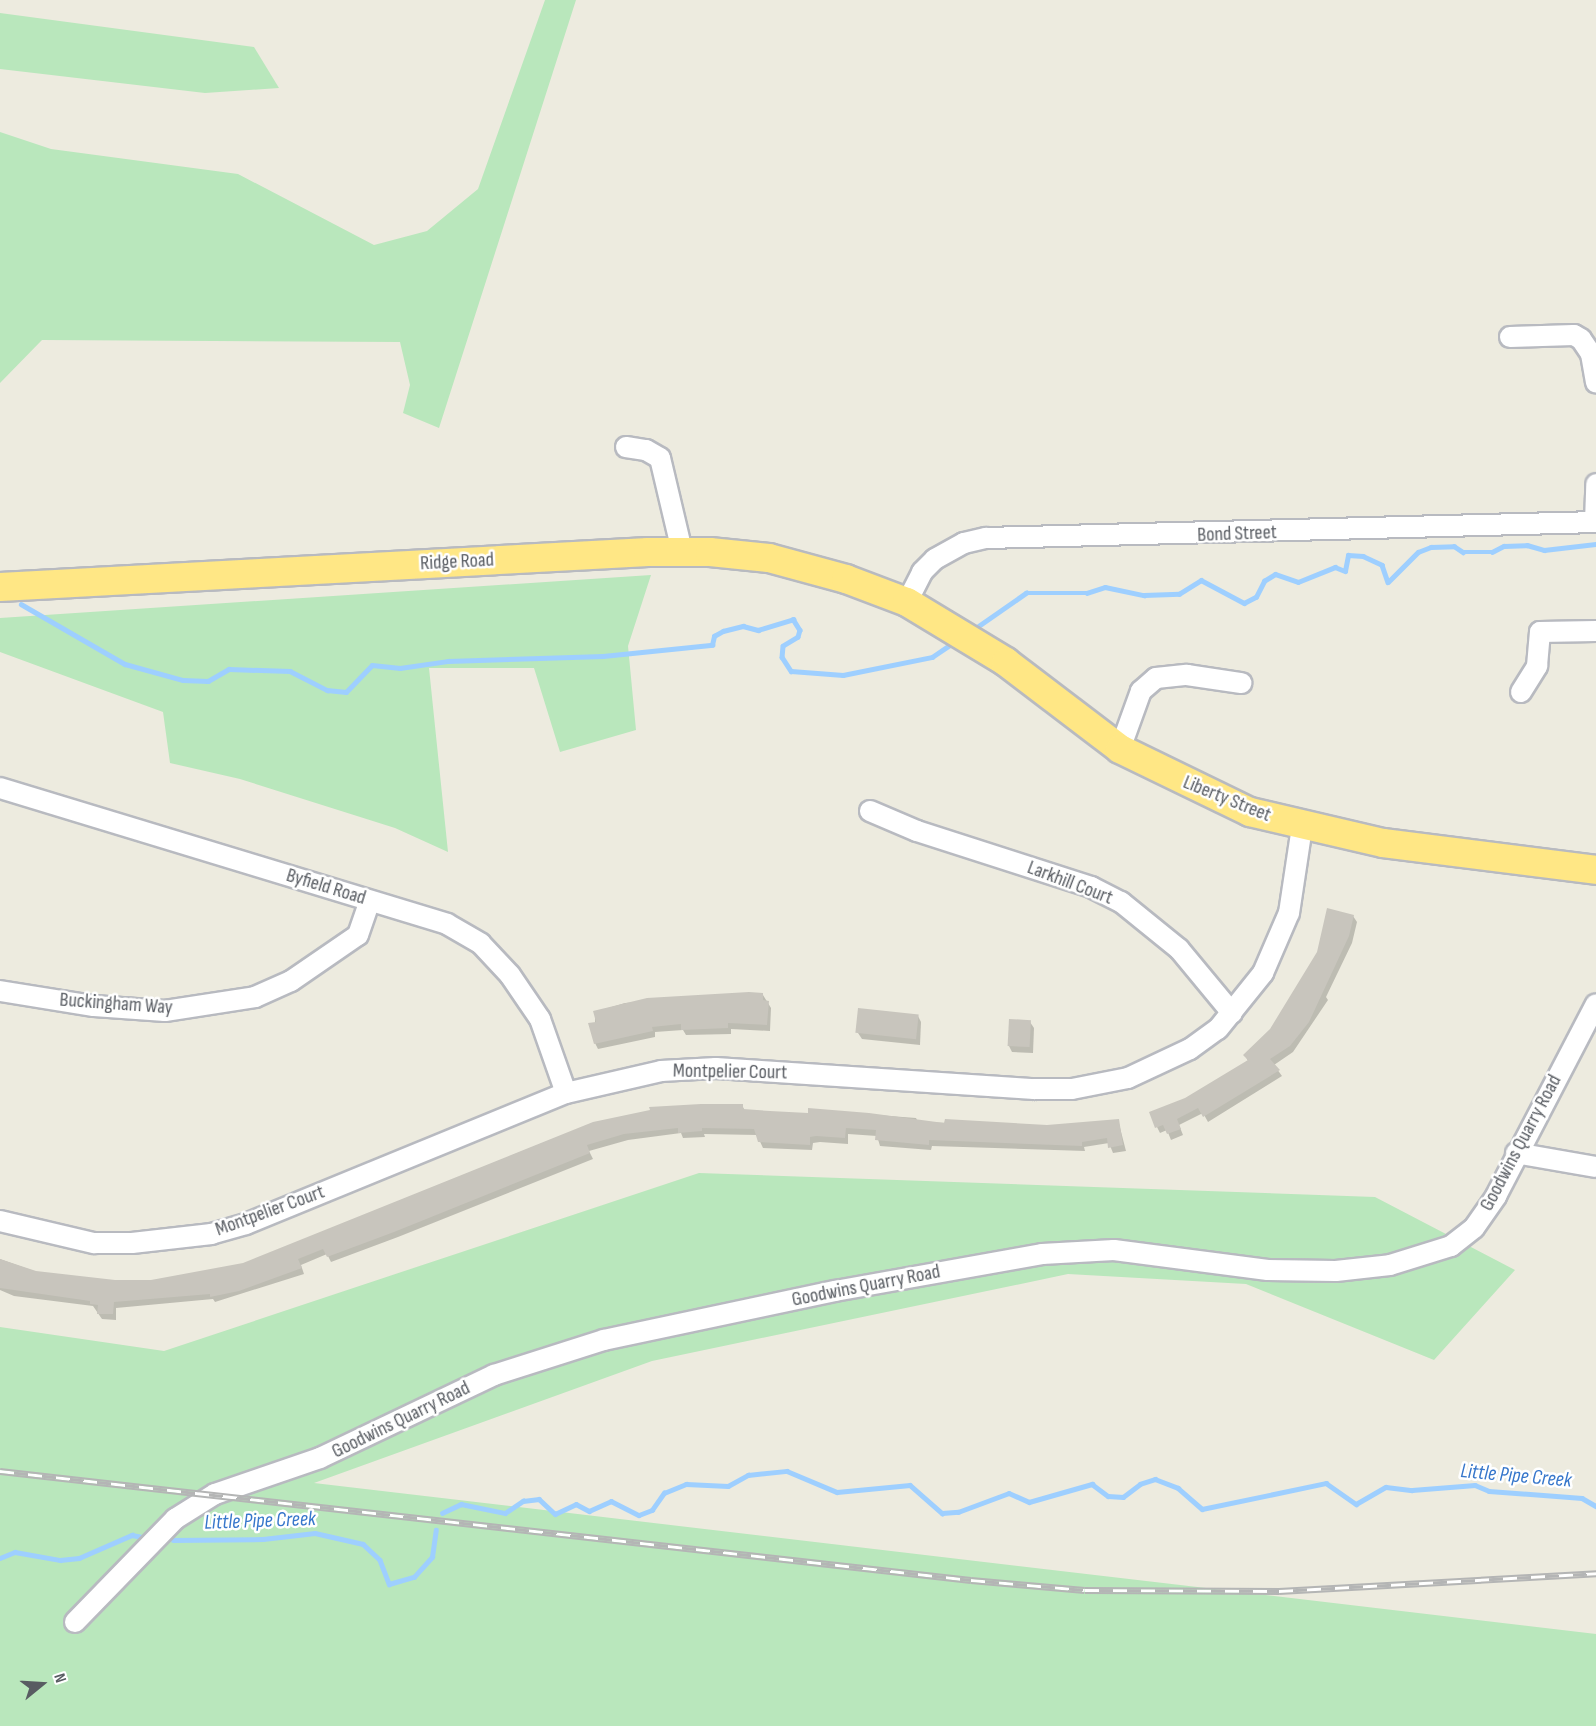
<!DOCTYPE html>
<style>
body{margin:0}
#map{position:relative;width:1596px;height:1726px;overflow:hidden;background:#edebdf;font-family:"Sofia Sans Condensed",sans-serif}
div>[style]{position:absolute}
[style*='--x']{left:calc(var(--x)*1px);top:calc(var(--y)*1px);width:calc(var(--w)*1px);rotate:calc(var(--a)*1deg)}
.green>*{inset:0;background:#b9e7bc}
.shadow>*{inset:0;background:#0003}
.stream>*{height:4.5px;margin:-2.25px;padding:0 2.25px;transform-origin:2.25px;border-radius:2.25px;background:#9ecfff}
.building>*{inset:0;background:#c8c5bd;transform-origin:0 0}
.roads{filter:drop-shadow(2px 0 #b8bac0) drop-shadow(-2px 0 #b8bac0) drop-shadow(0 2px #b8bac0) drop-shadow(0 -2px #b8bac0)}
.minor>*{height:20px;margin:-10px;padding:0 10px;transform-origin:10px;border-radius:10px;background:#fff}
.highway>*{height:28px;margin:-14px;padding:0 14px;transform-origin:14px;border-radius:14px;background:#ffe785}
.rail>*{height:7px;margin-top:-3.5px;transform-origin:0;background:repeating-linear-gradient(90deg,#fff 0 14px,#b4b5b5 0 28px);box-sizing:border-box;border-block:2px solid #b4b5b5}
span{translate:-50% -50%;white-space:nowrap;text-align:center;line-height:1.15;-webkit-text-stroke:5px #fff;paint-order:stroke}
.street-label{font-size:20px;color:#585c62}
.water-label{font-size:21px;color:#3777cb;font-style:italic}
.north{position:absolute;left:12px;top:1654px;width:60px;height:60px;-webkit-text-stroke:4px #fff;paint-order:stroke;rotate:72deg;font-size:16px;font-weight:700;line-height:24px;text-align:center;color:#585c62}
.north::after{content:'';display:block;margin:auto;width:21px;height:27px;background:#585c62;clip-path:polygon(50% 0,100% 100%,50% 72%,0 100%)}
</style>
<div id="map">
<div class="green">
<i style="clip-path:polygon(545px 0,576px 0,439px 428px,403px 413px,410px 385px,400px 342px,42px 340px,0 383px,0 132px,51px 149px,238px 174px,374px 245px,427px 231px,478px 189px)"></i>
<i style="clip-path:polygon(0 13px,254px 47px,279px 88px,205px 93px,0 69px)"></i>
<i style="clip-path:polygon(651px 575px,628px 646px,636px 730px,560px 752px,534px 668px,429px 668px,448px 852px,395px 828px,240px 779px,170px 763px,163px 712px,0 652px,0 618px)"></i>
<i style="clip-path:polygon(699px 1173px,1375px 1197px,1515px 1270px,1434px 1360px,1246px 1284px,1068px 1274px,652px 1361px,314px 1483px,1596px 1634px,1596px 1726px,0 1726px,0 1327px,164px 1351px)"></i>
</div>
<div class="shadow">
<i style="clip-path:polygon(1353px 916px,1357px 922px,1352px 943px,1326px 997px,1328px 1000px,1293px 1052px,1274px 1065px,1282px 1076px,1208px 1122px,1203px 1113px,1179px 1125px,1183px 1135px,1171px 1140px,1167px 1130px,1160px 1133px,1157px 1127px,1248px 1061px,1245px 1055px,1272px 1030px)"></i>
<i style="clip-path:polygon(749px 994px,763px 995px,771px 1008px,770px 1031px,731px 1029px,731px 1034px,686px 1035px,683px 1030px,655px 1032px,655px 1037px,598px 1049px,595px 1043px,595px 1012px,625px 1003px)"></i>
<i style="clip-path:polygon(918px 1016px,921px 1022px,920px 1045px,862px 1039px,858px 1033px)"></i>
<i style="clip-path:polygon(1030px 1022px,1034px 1028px,1033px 1053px,1012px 1052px,1009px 1046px)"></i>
<i style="clip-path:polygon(742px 1105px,745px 1111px,809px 1114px,810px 1110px,916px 1118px,918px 1122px,1047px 1126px,1118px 1120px,1126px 1151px,1113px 1153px,1109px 1143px,1084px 1147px,1085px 1151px,932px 1146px,931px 1150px,880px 1146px,877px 1136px,848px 1134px,848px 1144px,820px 1142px,813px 1143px,812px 1150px,763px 1148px,757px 1135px,704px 1134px,705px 1137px,683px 1138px,681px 1133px,628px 1140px,589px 1151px,593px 1159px,398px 1237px,331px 1262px,327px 1254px,301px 1265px,304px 1274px,215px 1302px,213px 1299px,116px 1308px,116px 1320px,102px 1319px,93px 1306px,14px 1296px,0 1290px,0 1259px,36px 1272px,91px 1280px,152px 1281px,243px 1264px,545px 1142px)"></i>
</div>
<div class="stream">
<i style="--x:21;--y:604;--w:120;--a:30"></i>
<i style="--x:125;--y:664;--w:60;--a:15.4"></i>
<i style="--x:183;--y:680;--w:25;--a:2"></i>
<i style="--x:208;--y:681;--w:24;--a:-30"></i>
<i style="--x:229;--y:669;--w:61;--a:1.9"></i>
<i style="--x:290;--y:671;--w:42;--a:27.2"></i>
<i style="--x:327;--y:690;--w:19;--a:6"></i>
<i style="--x:346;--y:692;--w:37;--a:-46"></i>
<i style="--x:372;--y:665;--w:28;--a:6"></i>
<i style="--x:400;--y:668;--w:49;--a:-8.3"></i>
<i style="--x:448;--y:661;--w:155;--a:-1.8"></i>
<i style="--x:603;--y:656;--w:110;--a:-5.8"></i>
<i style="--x:712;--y:645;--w:9;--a:-77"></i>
<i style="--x:714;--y:636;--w:10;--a:-29"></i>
<i style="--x:723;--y:631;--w:21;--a:-14"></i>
<i style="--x:743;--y:626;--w:16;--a:15"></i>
<i style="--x:758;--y:630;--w:37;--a:-17"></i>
<i style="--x:793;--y:619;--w:13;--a:58"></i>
<i style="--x:800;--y:630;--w:7;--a:106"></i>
<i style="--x:798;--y:637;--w:17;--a:149"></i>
<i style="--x:783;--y:646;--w:11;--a:95"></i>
<i style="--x:782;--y:657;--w:17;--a:57"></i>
<i style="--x:791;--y:671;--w:52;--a:4.4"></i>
<i style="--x:843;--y:675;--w:91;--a:-11.4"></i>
<i style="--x:932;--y:657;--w:22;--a:-34"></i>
<i style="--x:977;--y:627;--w:60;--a:-34.8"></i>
<i style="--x:1026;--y:593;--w:61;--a:0"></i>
<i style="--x:1087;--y:593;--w:19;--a:-18"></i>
<i style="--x:1105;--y:587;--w:40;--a:12"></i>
<i style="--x:1144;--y:595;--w:35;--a:-2"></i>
<i style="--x:1179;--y:594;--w:26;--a:-32"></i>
<i style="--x:1201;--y:580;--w:49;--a:28.1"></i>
<i style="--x:1244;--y:603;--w:13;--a:-27"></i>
<i style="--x:1256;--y:597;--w:18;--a:-63"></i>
<i style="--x:1264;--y:581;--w:13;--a:-32"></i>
<i style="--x:1275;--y:574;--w:24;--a:19"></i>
<i style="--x:1298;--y:582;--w:40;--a:-22"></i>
<i style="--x:1335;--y:567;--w:11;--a:22"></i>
<i style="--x:1345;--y:571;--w:16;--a:-79"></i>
<i style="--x:1348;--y:555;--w:15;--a:4"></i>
<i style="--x:1363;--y:556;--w:21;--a:25"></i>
<i style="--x:1382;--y:565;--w:18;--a:71"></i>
<i style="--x:1388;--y:582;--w:42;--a:-45"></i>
<i style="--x:1418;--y:552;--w:14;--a:-21"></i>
<i style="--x:1431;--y:547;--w:23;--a:-2"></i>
<i style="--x:1454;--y:546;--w:11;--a:34"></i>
<i style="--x:1463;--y:552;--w:29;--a:0"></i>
<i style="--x:1492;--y:552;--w:13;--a:-27"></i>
<i style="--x:1504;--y:546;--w:23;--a:-2"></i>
<i style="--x:1527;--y:545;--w:18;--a:16"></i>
<i style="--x:1544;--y:550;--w:52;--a:-6.6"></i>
<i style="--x:442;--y:1513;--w:21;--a:-25"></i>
<i style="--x:461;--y:1504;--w:45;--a:11.6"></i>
<i style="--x:505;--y:1513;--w:22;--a:-34"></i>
<i style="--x:523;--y:1501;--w:16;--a:-7"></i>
<i style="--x:539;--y:1499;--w:22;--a:43"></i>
<i style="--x:555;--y:1514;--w:23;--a:-25"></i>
<i style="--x:576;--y:1504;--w:15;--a:28"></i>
<i style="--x:589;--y:1511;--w:24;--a:-24"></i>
<i style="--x:611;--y:1501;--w:31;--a:27"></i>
<i style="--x:639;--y:1515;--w:14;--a:-21"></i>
<i style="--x:652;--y:1510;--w:21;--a:-55"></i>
<i style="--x:664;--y:1493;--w:24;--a:-22"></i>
<i style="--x:686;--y:1484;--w:42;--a:2.7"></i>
<i style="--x:728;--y:1486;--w:23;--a:-29"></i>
<i style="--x:748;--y:1475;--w:39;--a:-6"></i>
<i style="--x:787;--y:1471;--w:54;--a:22.8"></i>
<i style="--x:837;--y:1492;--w:73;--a:-5.5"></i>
<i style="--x:910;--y:1485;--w:43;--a:41.2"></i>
<i style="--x:942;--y:1513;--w:16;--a:-4"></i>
<i style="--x:958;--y:1512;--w:54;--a:-20.4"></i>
<i style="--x:1009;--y:1493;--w:22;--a:24"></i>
<i style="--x:1029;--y:1502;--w:66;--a:-15.9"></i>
<i style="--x:1092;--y:1484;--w:20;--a:37"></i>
<i style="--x:1108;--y:1496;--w:15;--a:4"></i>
<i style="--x:1123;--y:1497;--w:21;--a:-37"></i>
<i style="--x:1140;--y:1484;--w:16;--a:-18"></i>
<i style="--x:1155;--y:1479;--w:25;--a:21"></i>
<i style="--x:1178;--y:1488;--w:32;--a:41"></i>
<i style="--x:1202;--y:1509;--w:127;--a:-11.8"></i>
<i style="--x:1326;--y:1483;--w:37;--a:35"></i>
<i style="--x:1356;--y:1504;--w:34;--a:-30"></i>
<i style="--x:1386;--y:1487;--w:26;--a:7"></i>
<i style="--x:1412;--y:1490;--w:63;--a:-4.5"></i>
<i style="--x:1475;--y:1485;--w:15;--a:23"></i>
<i style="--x:1489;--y:1491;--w:93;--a:4.3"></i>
<i style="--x:1582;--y:1498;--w:16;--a:30"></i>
<i style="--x:173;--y:1540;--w:90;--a:-0.6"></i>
<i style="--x:263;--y:1539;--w:52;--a:-6.6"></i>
<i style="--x:315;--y:1533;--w:49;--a:12.9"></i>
<i style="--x:363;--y:1544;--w:23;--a:43"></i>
<i style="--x:380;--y:1560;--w:26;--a:69"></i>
<i style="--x:389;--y:1584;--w:26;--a:-16"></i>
<i style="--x:414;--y:1577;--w:27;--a:-48"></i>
<i style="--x:432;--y:1557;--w:27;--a:-82"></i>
<i style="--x:0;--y:1558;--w:16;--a:-22"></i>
<i style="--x:15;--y:1552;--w:46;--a:10.1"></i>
<i style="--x:60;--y:1560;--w:19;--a:-6"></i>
<i style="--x:79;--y:1558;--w:58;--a:-23.5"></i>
<i style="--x:132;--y:1535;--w:10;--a:11"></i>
</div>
<div class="building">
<i style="clip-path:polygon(1327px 908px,1354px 915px,1349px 936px,1309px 1022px,1290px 1046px,1270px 1059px,1280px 1070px,1203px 1117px,1198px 1108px,1177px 1119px,1181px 1129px,1167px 1134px,1163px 1125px,1155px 1128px,1149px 1112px,1185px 1098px,1248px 1060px,1243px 1055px,1270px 1029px,1317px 952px)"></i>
<i style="clip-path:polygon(749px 992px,763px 993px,763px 1000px,769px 1001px,767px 1025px,728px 1023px,728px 1028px,681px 1030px,681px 1024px,652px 1027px,653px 1031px,594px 1044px,588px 1023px,596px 1022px,593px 1011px,647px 998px)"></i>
<i style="left:858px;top:1008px;width:61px;height:25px;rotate:6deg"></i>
<i style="left:1009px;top:1019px;width:22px;height:27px;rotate:3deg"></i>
<i style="clip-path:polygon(701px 1104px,743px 1104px,743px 1109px,770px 1111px,808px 1113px,808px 1108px,869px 1113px,944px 1123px,945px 1119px,1047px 1125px,1119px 1119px,1123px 1145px,1108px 1148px,1107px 1138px,1082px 1142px,1082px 1146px,929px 1140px,929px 1145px,875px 1140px,876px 1130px,846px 1128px,845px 1138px,816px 1136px,810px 1137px,810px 1145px,758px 1142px,754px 1129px,702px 1128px,702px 1131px,678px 1133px,678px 1128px,624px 1134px,587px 1145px,590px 1153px,394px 1232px,327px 1257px,323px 1249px,298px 1259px,302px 1268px,239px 1291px,210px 1297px,210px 1294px,114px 1302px,113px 1314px,97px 1314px,98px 1305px,90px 1304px,90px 1301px,0 1288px,0 1259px,36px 1271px,115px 1280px,151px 1280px,243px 1263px,593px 1122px,650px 1110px,649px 1107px)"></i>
</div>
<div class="roads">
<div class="minor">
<i style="--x:1510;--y:337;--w:64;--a:-1.8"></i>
<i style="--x:1574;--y:335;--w:8;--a:30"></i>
<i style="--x:1581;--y:339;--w:18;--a:56"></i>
<i style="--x:1591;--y:354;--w:29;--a:80"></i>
<i style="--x:626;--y:447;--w:20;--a:9"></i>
<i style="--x:646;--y:450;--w:16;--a:30"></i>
<i style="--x:660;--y:458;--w:96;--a:76.7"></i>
<i style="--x:1595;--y:522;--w:38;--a:-88"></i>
<i style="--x:907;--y:602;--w:34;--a:-63"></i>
<i style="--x:922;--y:572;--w:18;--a:-45"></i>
<i style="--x:935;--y:559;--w:33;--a:-29"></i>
<i style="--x:964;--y:543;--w:23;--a:-13"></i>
<i style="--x:986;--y:538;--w:610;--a:-1.5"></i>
<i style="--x:1521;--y:692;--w:31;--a:-58"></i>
<i style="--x:1537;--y:666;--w:34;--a:-85"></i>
<i style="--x:1540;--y:632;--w:56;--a:-1"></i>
<i style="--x:1120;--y:749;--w:62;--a:-70.1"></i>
<i style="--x:1141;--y:691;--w:20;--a:-41"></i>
<i style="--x:1156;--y:678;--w:31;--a:-6"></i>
<i style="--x:1187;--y:675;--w:55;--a:8.4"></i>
<i style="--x:0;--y:788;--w:467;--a:16.9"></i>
<i style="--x:447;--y:924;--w:39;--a:30"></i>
<i style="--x:481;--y:944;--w:42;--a:46.9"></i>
<i style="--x:510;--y:975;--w:53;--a:55.7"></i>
<i style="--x:540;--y:1019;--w:78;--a:70.6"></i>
<i style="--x:870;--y:811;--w:51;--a:23.1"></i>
<i style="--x:917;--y:831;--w:183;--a:17.8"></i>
<i style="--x:1091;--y:887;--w:34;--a:27"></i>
<i style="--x:1121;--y:902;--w:75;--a:39"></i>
<i style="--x:1179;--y:949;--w:83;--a:50.4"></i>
<i style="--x:0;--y:991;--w:95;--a:9.1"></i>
<i style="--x:94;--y:1006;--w:71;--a:4"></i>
<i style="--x:165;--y:1011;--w:91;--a:-8.8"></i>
<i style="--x:255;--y:997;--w:39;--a:-24"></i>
<i style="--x:291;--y:981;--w:81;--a:-34.5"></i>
<i style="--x:358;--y:935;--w:36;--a:-71"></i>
<i style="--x:1516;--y:1153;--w:81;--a:9.9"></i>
<i style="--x:0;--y:1221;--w:97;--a:13.2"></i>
<i style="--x:94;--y:1243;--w:38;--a:0"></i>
<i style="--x:132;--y:1243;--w:80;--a:-6.5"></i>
<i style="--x:211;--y:1234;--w:36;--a:-16"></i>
<i style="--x:246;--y:1224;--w:346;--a:-22.3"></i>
<i style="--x:566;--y:1093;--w:98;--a:-13"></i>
<i style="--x:661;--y:1071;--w:55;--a:-3.1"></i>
<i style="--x:716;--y:1068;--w:319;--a:3.8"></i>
<i style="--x:1034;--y:1089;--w:38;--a:0"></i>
<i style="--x:1072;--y:1089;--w:57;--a:-11.1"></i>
<i style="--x:1128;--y:1078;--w:68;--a:-25.1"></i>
<i style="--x:1190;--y:1049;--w:34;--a:-36"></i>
<i style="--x:1218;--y:1029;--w:72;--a:-51.2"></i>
<i style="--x:1263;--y:973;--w:65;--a:-66.6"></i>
<i style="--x:1289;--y:913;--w:87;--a:-81.4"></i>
<i style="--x:75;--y:1622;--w:144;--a:-45.8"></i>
<i style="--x:175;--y:1519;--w:47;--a:-32"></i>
<i style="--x:215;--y:1494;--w:111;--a:-18.9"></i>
<i style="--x:320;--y:1458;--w:193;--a:-25.5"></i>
<i style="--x:494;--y:1375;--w:115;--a:-17.7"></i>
<i style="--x:604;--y:1340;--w:236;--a:-12"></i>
<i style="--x:835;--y:1291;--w:210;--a:-10.1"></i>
<i style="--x:1042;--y:1254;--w:72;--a:-3.2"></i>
<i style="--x:1114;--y:1250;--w:155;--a:7.4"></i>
<i style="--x:1268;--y:1270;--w:68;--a:0.8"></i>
<i style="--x:1336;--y:1271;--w:54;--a:-6.3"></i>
<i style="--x:1390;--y:1265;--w:64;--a:-17.3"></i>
<i style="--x:1451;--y:1246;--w:29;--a:-38"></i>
<i style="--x:1474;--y:1228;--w:39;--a:-55"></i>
<i style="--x:1496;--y:1196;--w:216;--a:-62.5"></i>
</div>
<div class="highway">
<i style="--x:0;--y:587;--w:649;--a:-3.09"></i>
<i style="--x:648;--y:552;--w:62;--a:0"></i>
<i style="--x:710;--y:552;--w:59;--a:5.8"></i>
<i style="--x:769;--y:558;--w:80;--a:15.3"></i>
<i style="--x:846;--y:579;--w:65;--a:20.7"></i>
<i style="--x:907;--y:602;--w:116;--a:31.2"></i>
<i style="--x:1006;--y:662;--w:143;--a:37.3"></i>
<i style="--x:1120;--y:749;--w:144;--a:25.9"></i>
<i style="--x:1250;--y:812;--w:137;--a:13.1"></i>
<i style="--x:1383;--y:843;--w:215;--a:7.2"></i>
</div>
</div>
<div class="rail">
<i style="--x:0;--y:1471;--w:977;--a:6.4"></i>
<i style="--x:971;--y:1580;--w:114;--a:5"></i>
<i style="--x:1085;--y:1590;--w:194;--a:0.3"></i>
<i style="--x:1279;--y:1591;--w:318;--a:-3.2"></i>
</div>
<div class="street-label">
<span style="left:1237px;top:534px;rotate:-2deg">Bond Street</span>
<span style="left:457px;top:562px;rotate:-3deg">Ridge Road</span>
<span style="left:1227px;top:799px;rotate:22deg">Liberty Street</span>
<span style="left:1070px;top:883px;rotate:21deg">Larkhill Court</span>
<span style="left:326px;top:887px;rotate:17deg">Byfield Road</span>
<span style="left:116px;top:1004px;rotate:4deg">Buckingham Way</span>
<span style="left:730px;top:1072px;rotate:1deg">Montpelier Court</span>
<span style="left:1521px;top:1143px;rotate:-62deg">Goodwins Quarry Road</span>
<span style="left:270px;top:1211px;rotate:-20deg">Montpelier Court</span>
<span style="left:866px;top:1286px;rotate:-11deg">Goodwins Quarry Road</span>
<span style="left:401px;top:1420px;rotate:-26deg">Goodwins Quarry Road</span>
</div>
<div class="water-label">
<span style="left:1516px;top:1476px;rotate:5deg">Little Pipe Creek</span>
<span style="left:260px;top:1521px;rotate:-2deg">Little Pipe Creek</span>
</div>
<div class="north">N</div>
</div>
